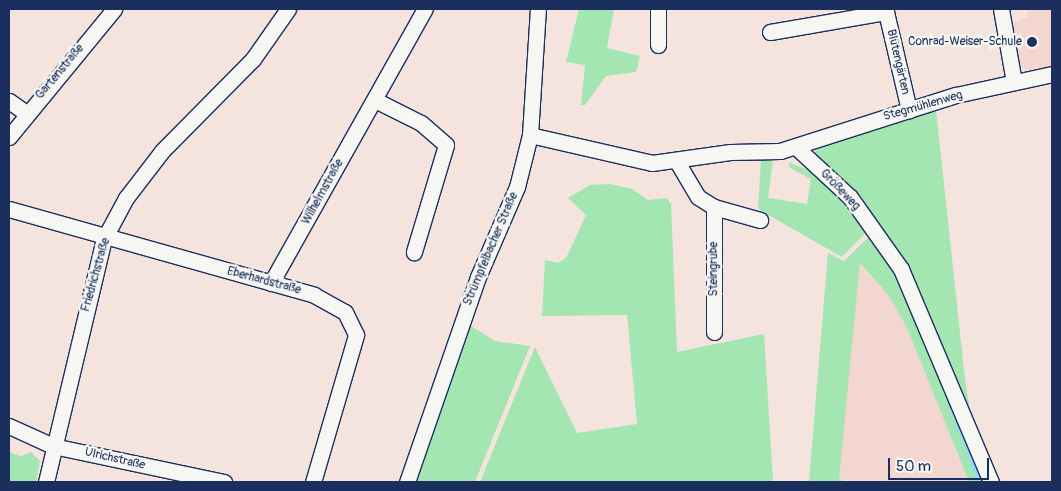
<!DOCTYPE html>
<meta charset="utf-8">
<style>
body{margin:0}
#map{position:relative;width:1061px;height:491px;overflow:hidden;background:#f5e3de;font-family:Pangolin,sans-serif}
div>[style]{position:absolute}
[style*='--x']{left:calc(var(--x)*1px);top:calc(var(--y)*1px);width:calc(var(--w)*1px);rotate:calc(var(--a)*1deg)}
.built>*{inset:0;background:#f4d6d0}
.green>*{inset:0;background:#a3e6b1}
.stream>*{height:4px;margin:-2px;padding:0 2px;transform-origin:2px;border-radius:2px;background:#91ddf1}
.roads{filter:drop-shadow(1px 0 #1b2f5e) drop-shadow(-1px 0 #1b2f5e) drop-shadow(0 1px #1b2f5e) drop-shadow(0 -1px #1b2f5e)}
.minor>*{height:15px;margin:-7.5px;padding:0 7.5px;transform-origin:7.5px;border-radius:7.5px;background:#f6f6f2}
.dots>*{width:14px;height:14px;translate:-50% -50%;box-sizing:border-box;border:2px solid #f6f6f2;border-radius:50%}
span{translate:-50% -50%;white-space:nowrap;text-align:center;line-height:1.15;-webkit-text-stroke:4.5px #f6f6f2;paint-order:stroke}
.poi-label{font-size:12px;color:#1b2f5e}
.right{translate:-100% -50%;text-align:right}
.street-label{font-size:12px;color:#1b2f5e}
.frame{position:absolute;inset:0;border:10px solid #1b2f5e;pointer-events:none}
.scale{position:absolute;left:888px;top:458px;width:101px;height:22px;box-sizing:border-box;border:2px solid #1b2f5e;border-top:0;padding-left:6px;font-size:15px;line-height:18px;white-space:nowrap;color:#1b2f5e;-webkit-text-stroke:4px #f6f6f2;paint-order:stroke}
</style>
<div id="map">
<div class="built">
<i style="clip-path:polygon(1027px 9px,1052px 9px,1052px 66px,1025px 70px,1014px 59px,1008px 25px,1028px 17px)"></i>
<i style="clip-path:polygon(859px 263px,889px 296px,907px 328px,969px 482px,839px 480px)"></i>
</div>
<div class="green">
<i style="clip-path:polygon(579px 9px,614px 9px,607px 48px,640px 56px,636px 72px,606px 76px,585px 105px,581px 105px,585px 65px,566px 62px)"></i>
<i style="clip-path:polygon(936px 110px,965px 379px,972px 422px,926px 319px,815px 153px,816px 148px)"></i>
<i style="clip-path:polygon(761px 160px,773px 161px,768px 198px,807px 204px,811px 179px,790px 168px,788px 162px,818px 174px,839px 192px,867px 231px,842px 257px,763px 212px,758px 208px)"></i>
<i style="clip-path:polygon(609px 184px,632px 189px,648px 200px,667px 198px,671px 204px,677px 352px,764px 334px,773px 482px,480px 482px,535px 347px,577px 433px,637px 424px,627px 315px,542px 316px,545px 260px,558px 263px,566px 258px,586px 215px,568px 198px,590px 185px)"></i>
<i style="clip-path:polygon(872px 234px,899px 271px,983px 482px,969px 482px,907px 328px,889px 296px,860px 263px,839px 480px,850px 482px,809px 482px,828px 253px,844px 261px)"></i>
<i style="clip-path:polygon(466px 323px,495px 341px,530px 346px,475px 482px,413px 482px)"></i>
<i style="clip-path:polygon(9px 452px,21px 456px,31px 452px,40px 461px,36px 482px,9px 482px)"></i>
</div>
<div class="stream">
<i style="--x:950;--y:405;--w:83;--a:68.7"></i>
</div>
<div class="roads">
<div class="minor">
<i style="--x:658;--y:9;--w:36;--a:90"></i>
<i style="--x:1001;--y:9;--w:74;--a:79.9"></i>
<i style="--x:770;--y:32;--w:118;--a:-9.8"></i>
<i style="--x:886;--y:12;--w:101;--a:76.8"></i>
<i style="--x:375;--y:100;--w:51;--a:26.6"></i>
<i style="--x:421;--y:123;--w:33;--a:41"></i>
<i style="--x:446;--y:145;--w:112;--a:106.7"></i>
<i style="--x:9;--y:101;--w:21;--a:35"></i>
<i style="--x:530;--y:135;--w:125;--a:12.9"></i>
<i style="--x:652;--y:163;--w:79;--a:-8"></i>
<i style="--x:730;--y:152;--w:50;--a:-1.1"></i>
<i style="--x:780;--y:151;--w:185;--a:-17.7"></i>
<i style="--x:956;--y:95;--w:98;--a:-12.3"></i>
<i style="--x:9;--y:137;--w:166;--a:-50.6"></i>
<i style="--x:797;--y:148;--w:72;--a:42.8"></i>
<i style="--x:850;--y:197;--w:88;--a:54.7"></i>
<i style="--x:901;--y:269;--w:231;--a:67.1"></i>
<i style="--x:676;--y:160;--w:43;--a:59.3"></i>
<i style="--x:698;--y:197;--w:19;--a:32"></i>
<i style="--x:714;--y:207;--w:48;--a:15.8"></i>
<i style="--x:714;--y:207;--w:125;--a:90"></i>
<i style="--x:9;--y:209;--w:317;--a:15.7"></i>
<i style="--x:314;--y:295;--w:35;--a:29"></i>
<i style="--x:345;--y:312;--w:25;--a:64"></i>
<i style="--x:356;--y:335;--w:153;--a:106.3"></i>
<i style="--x:271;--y:283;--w:314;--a:-60.7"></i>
<i style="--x:9;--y:426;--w:48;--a:24.4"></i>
<i style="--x:53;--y:446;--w:175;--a:11.9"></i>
<i style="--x:46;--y:482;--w:250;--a:-76.6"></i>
<i style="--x:104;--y:239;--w:47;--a:-61.8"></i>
<i style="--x:126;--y:198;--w:59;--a:-52.5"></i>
<i style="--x:162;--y:151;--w:129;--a:-45.3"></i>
<i style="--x:253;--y:59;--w:61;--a:-55"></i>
<i style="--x:407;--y:482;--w:217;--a:-70.9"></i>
<i style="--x:478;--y:277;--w:98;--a:-66.6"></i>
<i style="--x:517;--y:187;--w:54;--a:-76"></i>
<i style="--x:530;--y:135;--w:126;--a:-86.4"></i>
</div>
</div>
<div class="dots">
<i style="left:1032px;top:42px;background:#1b2f5e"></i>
</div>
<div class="poi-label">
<span class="right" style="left:1022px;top:42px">Conrad-Weiser-Schule</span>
</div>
<div class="street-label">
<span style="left:898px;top:62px;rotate:77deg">Blütengärten</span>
<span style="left:60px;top:72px;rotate:-50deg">Gartenstraße</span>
<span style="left:923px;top:106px;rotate:-16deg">Stegmühlenweg</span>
<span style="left:840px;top:190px;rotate:46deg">Größeweg</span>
<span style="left:323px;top:192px;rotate:-61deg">Wilhelmstraße</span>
<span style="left:491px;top:249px;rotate:-67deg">Strümpfelbacher Straße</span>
<span style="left:714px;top:269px;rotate:-90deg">Steingrube</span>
<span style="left:96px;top:275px;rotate:-74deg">Friedrichstraße</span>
<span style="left:264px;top:281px;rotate:15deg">Eberhardstraße</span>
<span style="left:115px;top:459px;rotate:13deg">Ulrichstraße</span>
</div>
<div class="frame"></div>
<div class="scale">50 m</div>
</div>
